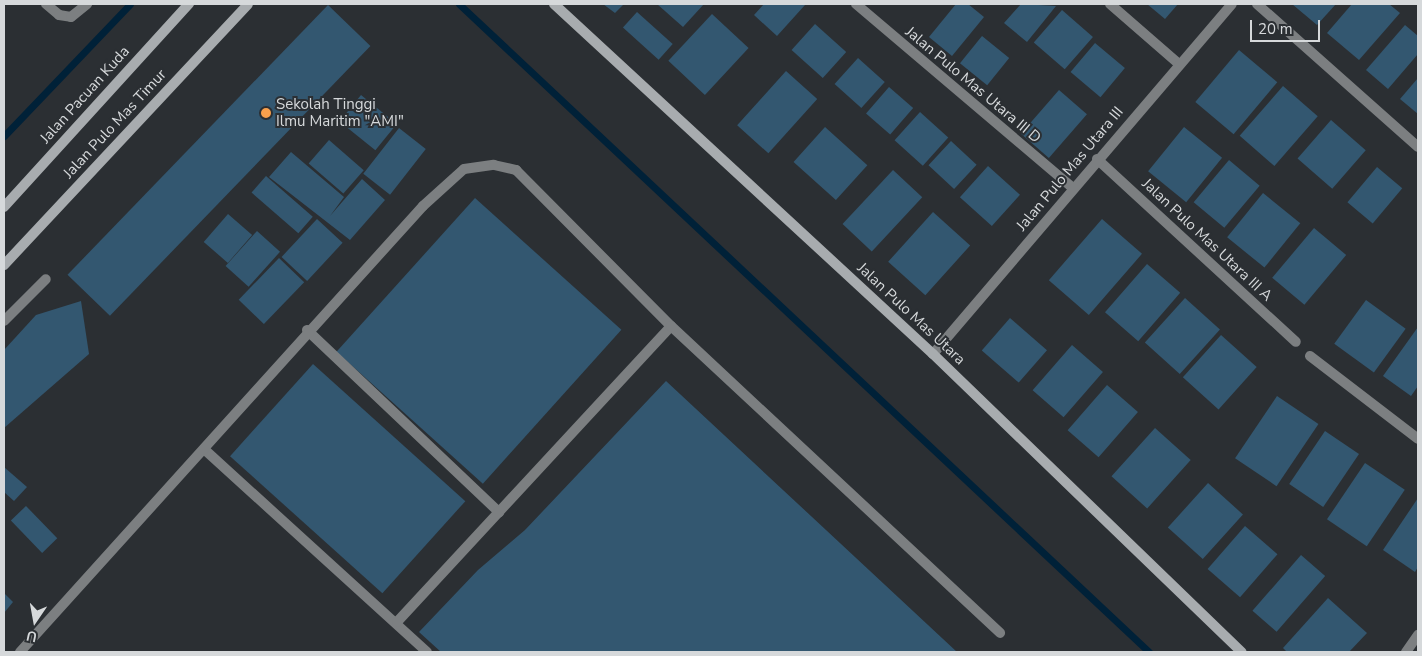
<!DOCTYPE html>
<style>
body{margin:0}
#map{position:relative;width:1422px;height:656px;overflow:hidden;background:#2b2f33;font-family:"Nunito Sans",sans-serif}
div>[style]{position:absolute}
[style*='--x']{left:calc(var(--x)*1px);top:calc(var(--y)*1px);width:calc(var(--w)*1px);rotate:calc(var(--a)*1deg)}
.stream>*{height:7px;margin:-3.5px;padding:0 3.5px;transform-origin:3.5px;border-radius:3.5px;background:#002138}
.building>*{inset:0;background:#335770;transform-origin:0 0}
.lane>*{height:10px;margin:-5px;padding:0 5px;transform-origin:5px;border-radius:5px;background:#7c7f81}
.street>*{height:10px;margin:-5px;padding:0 5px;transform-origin:5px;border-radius:5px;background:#7c7f81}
.secondary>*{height:10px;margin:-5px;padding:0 5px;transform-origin:5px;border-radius:5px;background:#a8acaf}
.dots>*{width:14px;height:14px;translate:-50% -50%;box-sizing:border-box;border:2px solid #2b2f33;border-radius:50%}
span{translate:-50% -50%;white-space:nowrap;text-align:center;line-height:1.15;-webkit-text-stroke:4px #2b2f33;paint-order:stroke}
.street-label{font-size:15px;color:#d6d9db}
.poi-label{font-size:15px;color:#d6d9db}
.left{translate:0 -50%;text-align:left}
.frame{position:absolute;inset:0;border:5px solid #d6d9db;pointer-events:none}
.north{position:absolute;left:10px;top:596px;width:50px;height:50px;-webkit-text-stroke:4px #2b2f33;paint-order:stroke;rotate:192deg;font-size:14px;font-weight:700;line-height:20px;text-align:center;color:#d6d9db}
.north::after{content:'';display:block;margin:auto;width:18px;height:22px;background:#d6d9db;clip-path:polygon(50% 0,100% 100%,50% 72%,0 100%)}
.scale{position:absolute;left:1250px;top:20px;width:70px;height:22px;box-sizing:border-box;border:2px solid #d6d9db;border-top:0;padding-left:6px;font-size:15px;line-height:18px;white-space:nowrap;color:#d6d9db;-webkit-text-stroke:4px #2b2f33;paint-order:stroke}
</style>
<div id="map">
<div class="stream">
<i style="--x:459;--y:4;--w:947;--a:43.2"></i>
<i style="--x:4;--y:136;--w:182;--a:-46.3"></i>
</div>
<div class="building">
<i style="clip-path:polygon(603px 4px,624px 4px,615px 13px)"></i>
<i style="clip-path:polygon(657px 4px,704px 4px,683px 27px)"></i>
<i style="clip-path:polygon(764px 4px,804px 4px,805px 5px,777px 36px,754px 15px)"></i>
<i style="clip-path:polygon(956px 4px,968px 4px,984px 17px,952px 56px,929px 37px)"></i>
<i style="clip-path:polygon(1021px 4px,1056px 6px,1027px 42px,1004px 23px)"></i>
<i style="clip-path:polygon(1147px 4px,1178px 4px,1165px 19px)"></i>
<i style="clip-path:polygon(1292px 4px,1336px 4px,1317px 25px)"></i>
<i style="clip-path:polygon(1352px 4px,1389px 4px,1400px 13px,1359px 60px,1327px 33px)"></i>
<i style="left:328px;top:5px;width:59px;height:375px;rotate:44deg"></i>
<i style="left:1062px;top:10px;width:41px;height:43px;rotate:41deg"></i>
<i style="left:637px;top:12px;width:48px;height:21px;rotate:42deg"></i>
<i style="left:712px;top:14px;width:50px;height:64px;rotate:43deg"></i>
<i style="left:815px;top:24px;width:42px;height:35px;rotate:42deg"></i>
<i style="clip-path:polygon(1405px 25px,1418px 36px,1418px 54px,1388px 89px,1366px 70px)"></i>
<i style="left:982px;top:36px;width:35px;height:35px;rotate:39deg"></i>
<i style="left:1095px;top:43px;width:39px;height:38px;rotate:40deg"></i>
<i style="left:1239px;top:50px;width:50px;height:68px;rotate:40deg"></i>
<i style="left:858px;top:58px;width:36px;height:35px;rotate:42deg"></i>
<i style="left:786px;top:71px;width:42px;height:73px;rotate:42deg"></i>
<i style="clip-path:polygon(1418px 78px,1418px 114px,1400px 99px)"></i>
<i style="left:1283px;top:86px;width:46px;height:66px;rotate:41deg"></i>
<i style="left:889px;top:87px;width:32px;height:35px;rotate:41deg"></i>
<i style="left:1059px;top:90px;width:37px;height:58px;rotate:41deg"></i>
<i style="left:361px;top:95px;width:46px;height:34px;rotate:39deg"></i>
<i style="left:920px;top:112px;width:38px;height:38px;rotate:42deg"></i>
<i style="left:1331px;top:120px;width:46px;height:51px;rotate:41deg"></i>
<i style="left:825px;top:127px;width:57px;height:47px;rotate:42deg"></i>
<i style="left:1184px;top:127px;width:49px;height:57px;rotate:39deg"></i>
<i style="left:399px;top:128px;width:34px;height:58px;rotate:38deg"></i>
<i style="left:329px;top:140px;width:46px;height:31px;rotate:41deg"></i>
<i style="left:951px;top:141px;width:35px;height:33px;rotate:43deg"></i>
<i style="clip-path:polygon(291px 152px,344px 197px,330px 216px,362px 179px,385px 200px,350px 240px,269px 177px)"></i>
<i style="left:1229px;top:160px;width:40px;height:55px;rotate:40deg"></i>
<i style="left:988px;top:166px;width:43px;height:42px;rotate:42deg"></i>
<i style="left:1377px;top:167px;width:33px;height:46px;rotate:40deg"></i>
<i style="left:893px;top:170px;width:40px;height:74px;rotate:43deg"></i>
<i style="left:266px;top:176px;width:62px;height:22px;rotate:41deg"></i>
<i style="left:1263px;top:193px;width:48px;height:57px;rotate:39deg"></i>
<i style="left:475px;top:198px;width:197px;height:207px;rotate:42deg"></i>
<i style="left:933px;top:212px;width:50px;height:67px;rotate:42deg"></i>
<i style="left:228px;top:214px;width:32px;height:37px;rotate:41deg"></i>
<i style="left:317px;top:219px;width:35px;height:52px;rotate:43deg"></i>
<i style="left:1102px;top:219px;width:53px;height:81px;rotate:41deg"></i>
<i style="left:1314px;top:228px;width:42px;height:65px;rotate:40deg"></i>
<i style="left:257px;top:231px;width:31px;height:47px;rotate:42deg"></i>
<i style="left:279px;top:258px;width:35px;height:58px;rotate:44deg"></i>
<i style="left:1147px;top:264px;width:44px;height:64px;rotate:41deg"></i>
<i style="left:1185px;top:298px;width:47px;height:60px;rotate:42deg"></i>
<i style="left:1366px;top:300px;width:49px;height:54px;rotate:36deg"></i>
<i style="clip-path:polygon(81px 301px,89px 354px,4px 428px,4px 350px,36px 315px)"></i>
<i style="left:1010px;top:318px;width:49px;height:43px;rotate:41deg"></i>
<i style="clip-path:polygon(1418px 327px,1418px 386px,1411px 396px,1383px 376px)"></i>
<i style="left:1221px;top:335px;width:48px;height:57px;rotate:42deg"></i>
<i style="left:1072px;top:345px;width:41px;height:60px;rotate:41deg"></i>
<i style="left:313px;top:364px;width:205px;height:124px;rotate:42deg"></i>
<i style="clip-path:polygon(666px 381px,957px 652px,441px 652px,419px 632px,478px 570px,525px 530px)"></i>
<i style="left:1107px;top:385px;width:41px;height:60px;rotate:41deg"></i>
<i style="left:1277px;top:396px;width:50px;height:75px;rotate:34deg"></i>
<i style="left:1155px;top:428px;width:48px;height:65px;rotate:42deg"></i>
<i style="left:1325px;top:431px;width:41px;height:64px;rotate:34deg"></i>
<i style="left:1365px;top:463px;width:48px;height:68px;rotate:34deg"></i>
<i style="clip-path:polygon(4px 467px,27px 487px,14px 501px,4px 492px)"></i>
<i style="left:1208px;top:483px;width:47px;height:60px;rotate:42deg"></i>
<i style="clip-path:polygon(1418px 498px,1418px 567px,1415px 572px,1383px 550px)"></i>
<i style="left:26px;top:506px;width:45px;height:21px;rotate:46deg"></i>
<i style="left:1245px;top:526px;width:43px;height:57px;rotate:41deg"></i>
<i style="left:1301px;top:555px;width:32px;height:74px;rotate:41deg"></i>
<i style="clip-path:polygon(4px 593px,13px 602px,4px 613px)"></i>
<i style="clip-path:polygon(1328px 598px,1367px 633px,1349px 652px,1287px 652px,1283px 648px)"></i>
</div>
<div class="lane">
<i style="--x:4;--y:321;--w:59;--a:-45"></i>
<i style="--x:307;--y:330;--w:265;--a:43.5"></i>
<i style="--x:205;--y:450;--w:300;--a:42.3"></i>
<i style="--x:397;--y:622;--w:403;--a:-47.2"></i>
<i style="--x:20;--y:652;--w:601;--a:-47.9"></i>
<i style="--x:423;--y:206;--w:55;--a:-42.1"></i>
<i style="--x:464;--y:169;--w:30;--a:-8"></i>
<i style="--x:494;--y:165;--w:23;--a:13"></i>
<i style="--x:516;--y:170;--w:220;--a:45.2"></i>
<i style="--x:671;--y:326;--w:450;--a:43"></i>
</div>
<div class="street">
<i style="--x:46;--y:4;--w:17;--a:40"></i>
<i style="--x:59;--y:15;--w:12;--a:9"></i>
<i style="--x:71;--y:17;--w:21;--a:-39"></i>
<i style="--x:856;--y:4;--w:285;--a:40.3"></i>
<i style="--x:1110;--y:4;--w:91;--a:41"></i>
<i style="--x:1257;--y:4;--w:215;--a:41.6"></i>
<i style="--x:1097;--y:159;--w:270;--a:42.6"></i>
<i style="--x:933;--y:354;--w:460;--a:-49.5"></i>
<i style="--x:1310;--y:356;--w:136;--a:37.5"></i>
<i style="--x:1406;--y:652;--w:21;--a:-55"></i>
</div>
<div class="secondary">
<i style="--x:554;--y:4;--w:516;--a:42.72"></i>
<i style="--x:933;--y:354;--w:429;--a:44"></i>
<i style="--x:4;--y:207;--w:275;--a:-47.7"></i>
<i style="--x:4;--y:265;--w:357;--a:-46.9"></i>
</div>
<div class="dots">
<i style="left:266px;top:113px;background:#f9a04c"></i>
</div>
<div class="street-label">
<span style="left:973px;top:85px;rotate:40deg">Jalan Pulo Mas Utara III D</span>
<span style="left:85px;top:95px;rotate:-48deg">Jalan Pacuan Kuda</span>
<span style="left:115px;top:124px;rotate:-47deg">Jalan Pulo Mas Timur</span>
<span style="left:1070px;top:169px;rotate:-50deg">Jalan Pulo Mas Utara III</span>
<span style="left:1207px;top:240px;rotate:43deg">Jalan Pulo Mas Utara III A</span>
<span style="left:911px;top:314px;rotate:43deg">Jalan Pulo Mas Utara</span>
</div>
<div class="poi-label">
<span class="left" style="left:276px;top:113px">Sekolah Tinggi<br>Ilmu Maritim "AMI"</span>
</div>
<div class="frame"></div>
<div class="north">U</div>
<div class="scale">20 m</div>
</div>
